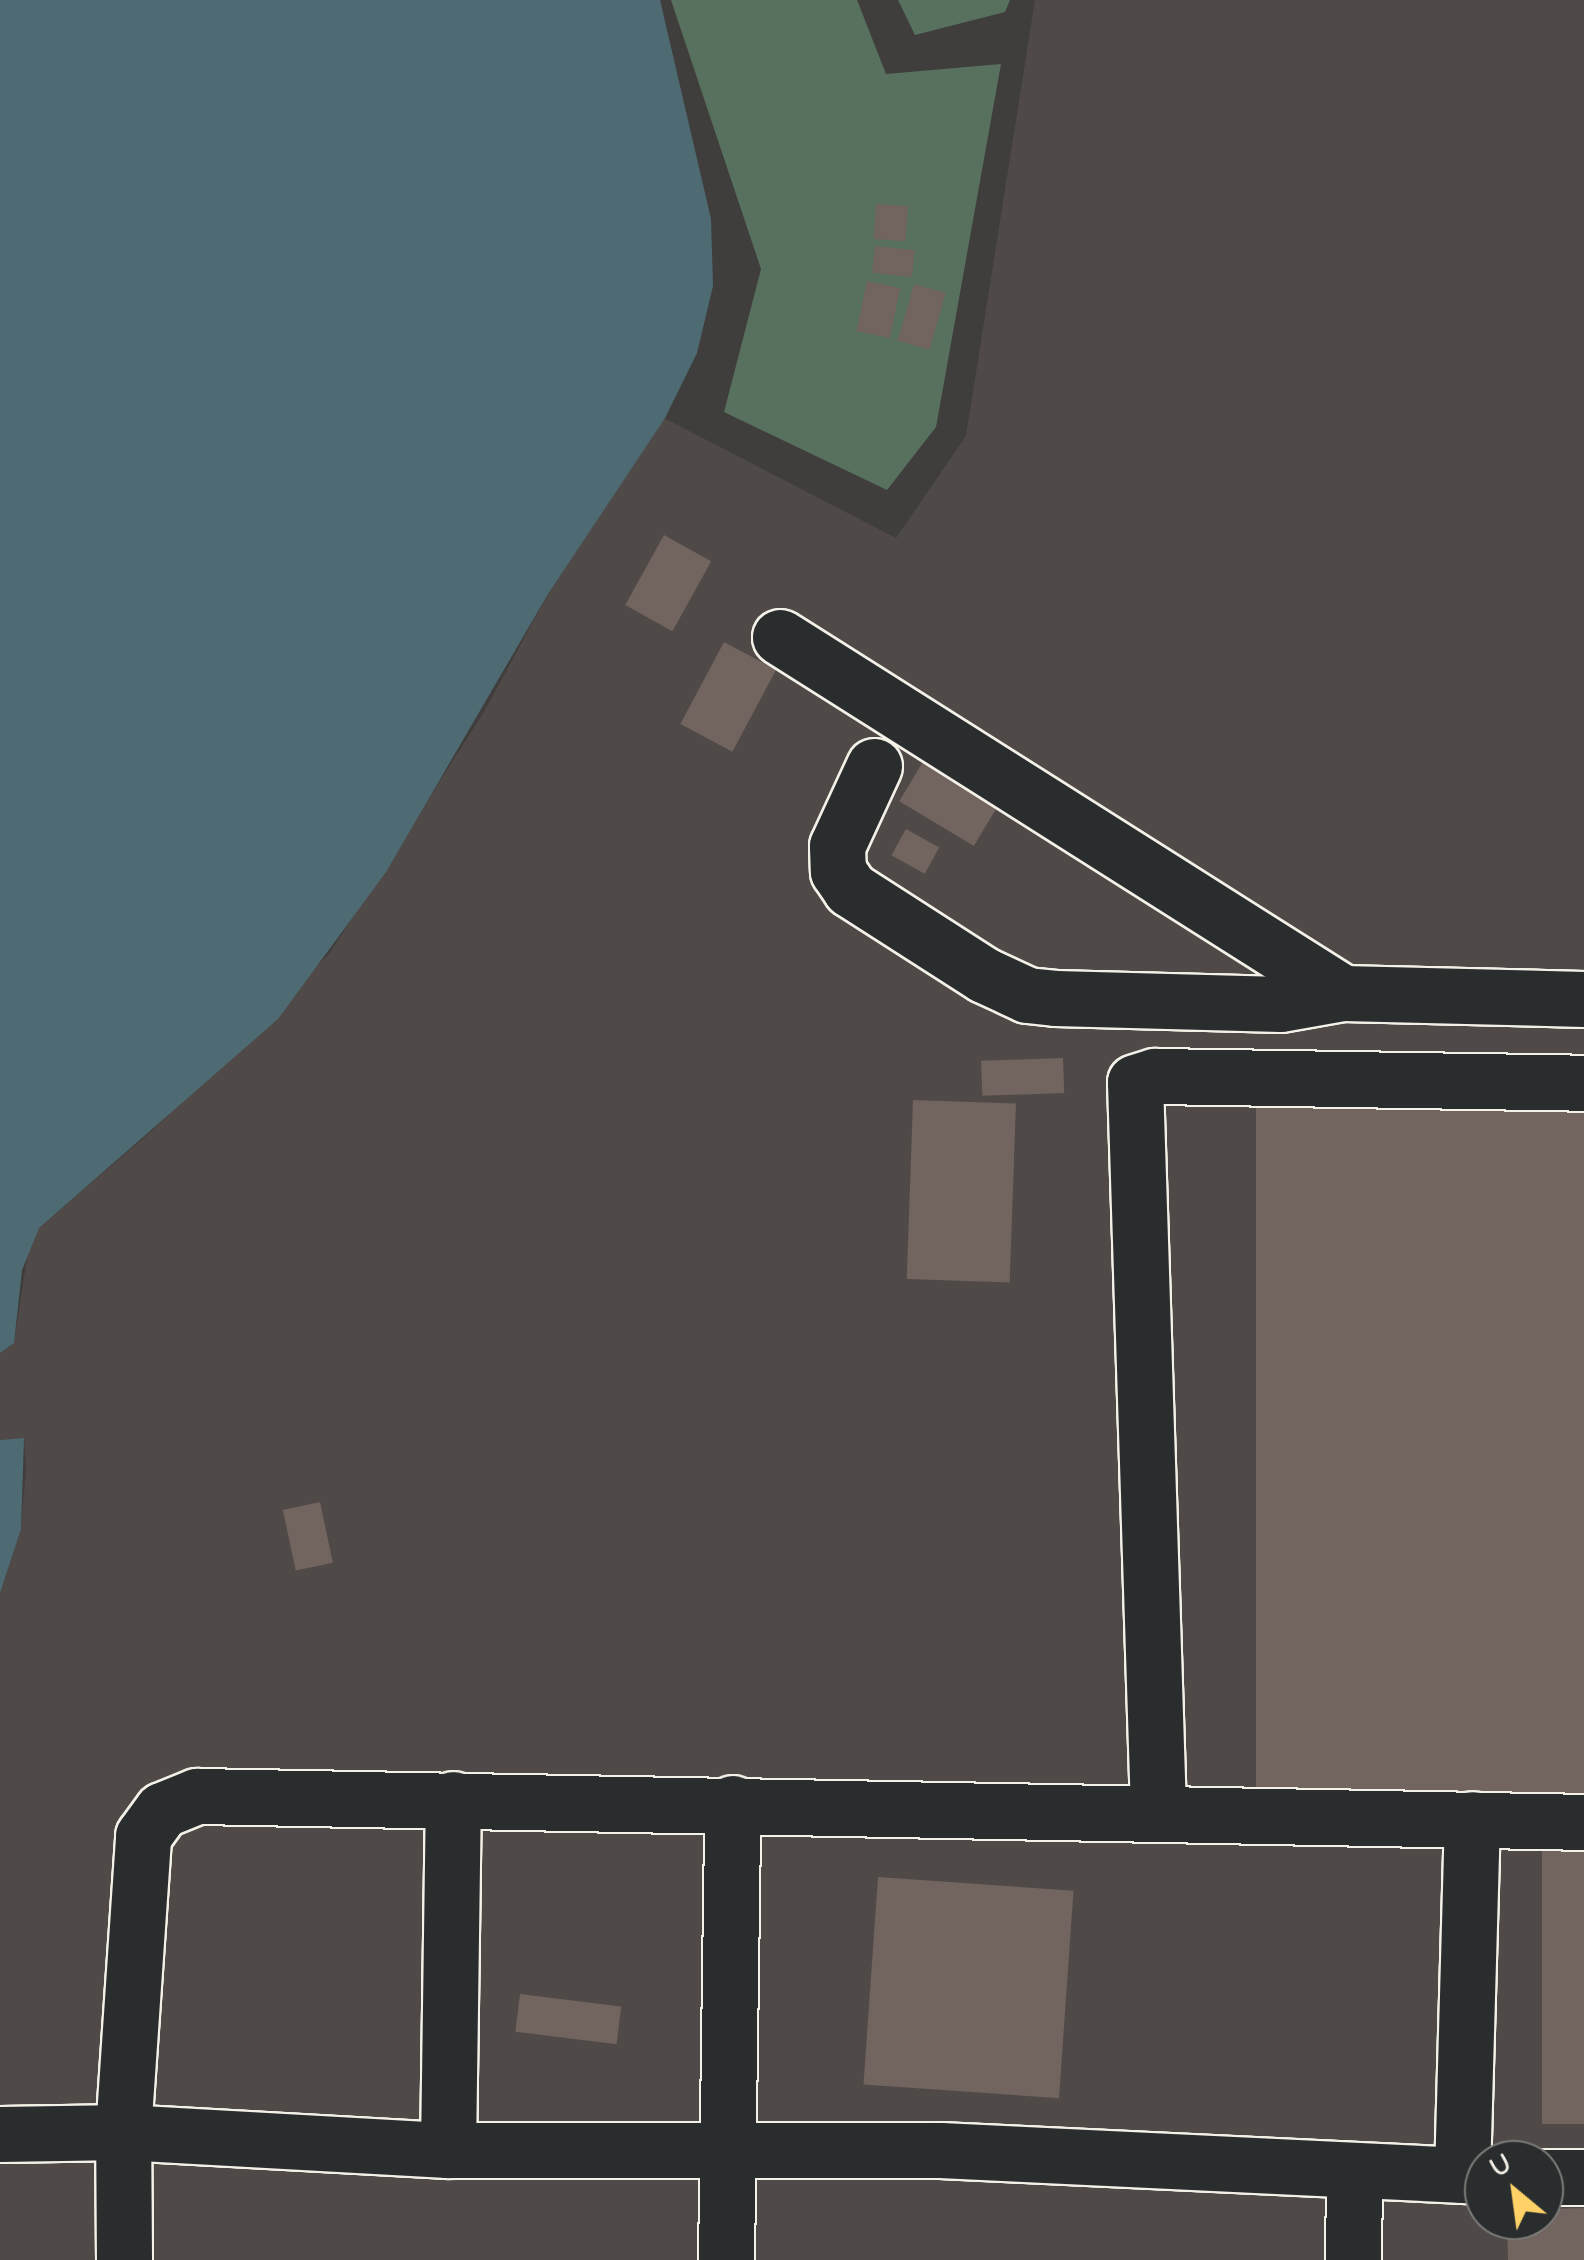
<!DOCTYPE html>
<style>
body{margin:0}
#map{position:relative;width:1584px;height:2260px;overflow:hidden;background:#403e3d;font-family:"Comic Neue",sans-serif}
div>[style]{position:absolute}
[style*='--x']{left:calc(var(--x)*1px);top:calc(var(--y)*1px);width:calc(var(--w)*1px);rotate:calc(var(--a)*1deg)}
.built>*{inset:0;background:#4f4947}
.green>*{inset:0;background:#57715e}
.water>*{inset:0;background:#4e6b73}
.building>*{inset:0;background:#72645f;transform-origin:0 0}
.roads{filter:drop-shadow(2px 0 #f4f1e8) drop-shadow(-2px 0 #f4f1e8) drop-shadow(0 2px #f4f1e8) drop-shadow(0 -2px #f4f1e8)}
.minor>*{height:55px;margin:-27.5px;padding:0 27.5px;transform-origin:27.5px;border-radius:27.5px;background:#2a2d2e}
span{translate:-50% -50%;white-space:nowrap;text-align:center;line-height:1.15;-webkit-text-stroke:10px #2a2d2e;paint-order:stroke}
.north{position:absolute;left:1464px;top:2140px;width:100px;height:100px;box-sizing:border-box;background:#2a2d2e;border:2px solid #7b7b78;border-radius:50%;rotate:331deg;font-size:28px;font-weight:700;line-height:40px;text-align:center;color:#f4f1e8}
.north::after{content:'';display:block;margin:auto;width:35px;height:45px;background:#ffd166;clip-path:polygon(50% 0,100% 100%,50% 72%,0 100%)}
</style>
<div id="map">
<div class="built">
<i style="clip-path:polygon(evenodd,1035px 0,1584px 0,1584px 2260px,0 2260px,0 1593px,21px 1529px,26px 1469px,24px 1438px,0 1440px,0 1353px,14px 1343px,29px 1245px,39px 1228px,154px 1129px,329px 954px,484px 712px,548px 594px,664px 418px,896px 538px,966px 436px,1035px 0,1484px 2160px,1544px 2160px,1544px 2220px,1484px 2220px,1484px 2160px)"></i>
</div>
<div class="green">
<i style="clip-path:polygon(671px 0,857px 0,886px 74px,1001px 64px,936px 427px,887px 490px,724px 412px,761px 269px)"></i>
<i style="clip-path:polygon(898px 0,1010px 0,1005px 12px,915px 35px)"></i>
</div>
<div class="water">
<i style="clip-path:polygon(0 0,660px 0,711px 219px,713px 286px,697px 353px,665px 418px,548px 594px,386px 872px,278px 1019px,39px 1228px,22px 1270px,14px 1343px,0 1353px)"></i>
<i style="clip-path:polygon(24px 1438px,21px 1529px,0 1593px,0 1440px)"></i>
</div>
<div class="building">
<i style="left:876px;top:204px;width:32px;height:35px;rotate:4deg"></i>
<i style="left:875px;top:246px;width:40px;height:27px;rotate:6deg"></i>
<i style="left:867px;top:281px;width:34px;height:51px;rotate:12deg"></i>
<i style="left:914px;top:284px;width:33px;height:59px;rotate:16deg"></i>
<i style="left:664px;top:535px;width:54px;height:80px;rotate:29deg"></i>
<i style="left:724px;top:642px;width:59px;height:93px;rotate:28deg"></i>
<i style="left:924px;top:760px;width:87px;height:48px;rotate:31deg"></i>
<i style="left:906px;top:829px;width:38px;height:30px;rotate:29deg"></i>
<i style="left:1063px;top:1058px;width:35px;height:82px;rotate:88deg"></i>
<i style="left:913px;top:1100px;width:103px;height:179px;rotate:2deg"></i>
<i style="left:1584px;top:1104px;width:690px;height:328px;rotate:90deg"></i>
<i style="left:320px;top:1502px;width:62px;height:38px;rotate:78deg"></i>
<i style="left:1542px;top:1842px;width:42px;height:282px"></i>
<i style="left:878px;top:1877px;width:196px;height:208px;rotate:4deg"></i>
<i style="left:520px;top:1994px;width:102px;height:38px;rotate:7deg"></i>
<i style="clip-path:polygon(1584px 2208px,1584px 2260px,1508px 2260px,1507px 2220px,1544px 2220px,1544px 2209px)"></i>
</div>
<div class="roads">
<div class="minor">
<i style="--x:780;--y:637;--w:666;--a:32.31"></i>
<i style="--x:1343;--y:993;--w:241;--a:1.4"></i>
<i style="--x:874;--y:766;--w:88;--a:114.8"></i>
<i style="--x:837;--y:846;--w:25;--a:88"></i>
<i style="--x:838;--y:871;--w:22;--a:56"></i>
<i style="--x:850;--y:889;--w:159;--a:32.7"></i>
<i style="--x:984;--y:975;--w:47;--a:24.9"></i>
<i style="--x:1027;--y:995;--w:28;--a:6"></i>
<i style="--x:1055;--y:998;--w:226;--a:1.5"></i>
<i style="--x:1281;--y:1004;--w:63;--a:-10.1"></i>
<i style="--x:1158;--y:1810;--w:728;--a:-91.81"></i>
<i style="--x:1135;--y:1082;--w:21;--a:-17"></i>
<i style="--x:1155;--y:1076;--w:429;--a:0.9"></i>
<i style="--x:0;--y:2134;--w:123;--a:-0.9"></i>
<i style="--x:123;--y:2132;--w:325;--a:3.2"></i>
<i style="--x:448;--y:2150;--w:492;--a:0"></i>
<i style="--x:940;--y:2150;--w:545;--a:2.74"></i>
<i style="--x:448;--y:2150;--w:351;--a:-89.2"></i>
<i style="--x:1462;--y:2175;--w:356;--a:-88.4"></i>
<i style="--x:1544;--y:2177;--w:40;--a:0"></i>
<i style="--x:124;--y:2260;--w:128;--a:-90.4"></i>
<i style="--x:123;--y:2132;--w:297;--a:-86.1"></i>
<i style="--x:143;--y:1836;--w:32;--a:-54"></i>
<i style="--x:162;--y:1810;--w:38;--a:-22"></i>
<i style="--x:197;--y:1796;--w:1387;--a:1.07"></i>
<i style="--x:726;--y:2260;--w:457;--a:-89.2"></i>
<i style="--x:1353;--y:2260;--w:86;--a:-89.3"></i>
</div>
</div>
<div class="north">U</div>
</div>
